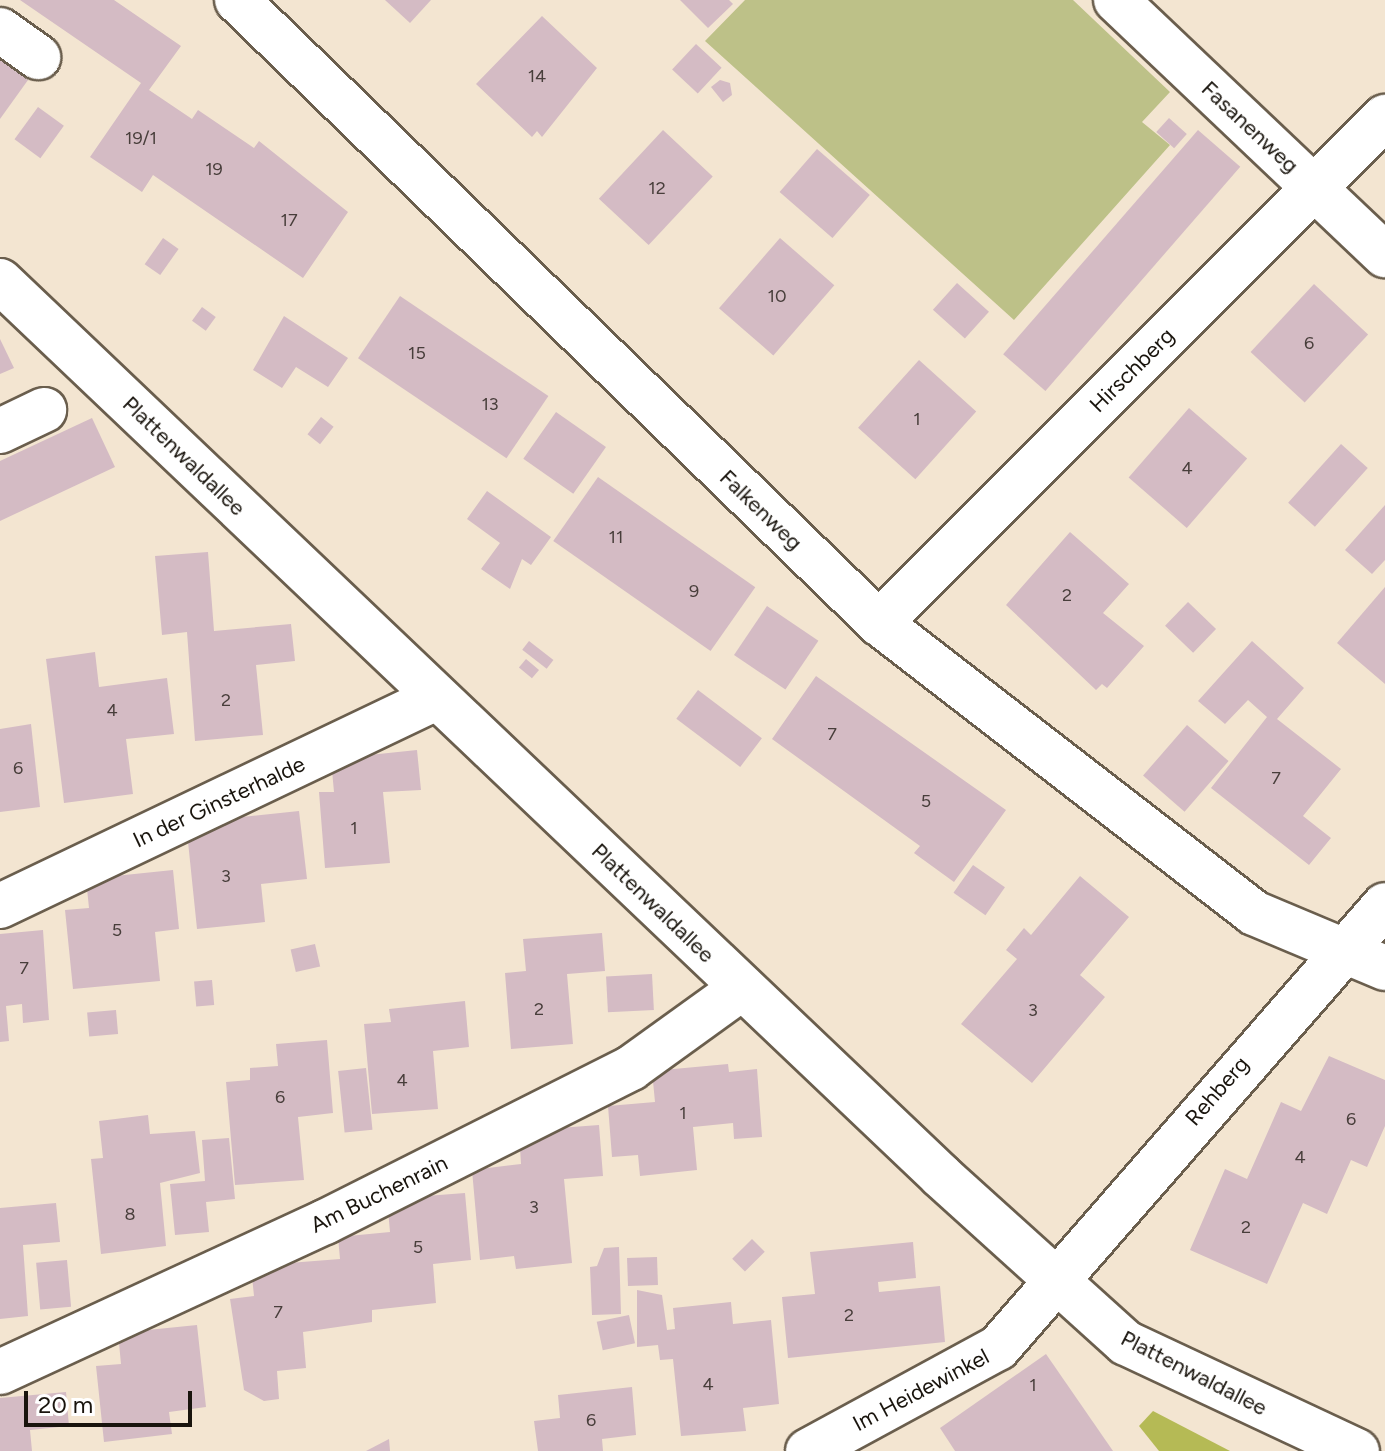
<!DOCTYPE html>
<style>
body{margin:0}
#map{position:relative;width:1385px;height:1451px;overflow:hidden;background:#f3e5d1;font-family:Figtree,sans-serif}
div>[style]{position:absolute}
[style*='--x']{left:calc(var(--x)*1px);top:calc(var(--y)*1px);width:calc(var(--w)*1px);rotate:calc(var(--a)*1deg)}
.green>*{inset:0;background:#bdc188}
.forest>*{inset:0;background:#b5ba55}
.building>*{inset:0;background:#d4bbc4;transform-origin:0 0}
.roads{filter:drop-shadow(2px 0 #6a5e4d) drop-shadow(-2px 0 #6a5e4d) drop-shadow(0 2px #6a5e4d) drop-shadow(0 -2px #6a5e4d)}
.minor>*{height:44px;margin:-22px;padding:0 22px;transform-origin:22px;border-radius:22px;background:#fff}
span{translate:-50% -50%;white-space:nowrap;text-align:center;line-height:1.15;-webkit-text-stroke:8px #fff;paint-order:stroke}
.number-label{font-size:18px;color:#483e3b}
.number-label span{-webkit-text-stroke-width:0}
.street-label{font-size:22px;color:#19140d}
.scale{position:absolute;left:24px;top:1391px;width:168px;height:36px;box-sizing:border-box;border:4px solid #19140d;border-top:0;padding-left:10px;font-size:24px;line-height:28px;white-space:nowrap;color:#19140d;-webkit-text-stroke:6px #fff;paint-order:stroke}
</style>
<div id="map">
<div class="green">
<i style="clip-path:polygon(745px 0,1073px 0,1170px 92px,1142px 122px,1170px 145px,1014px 320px,705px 41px)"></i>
</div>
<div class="forest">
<i style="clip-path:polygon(1153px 1411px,1230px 1451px,1159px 1451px,1139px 1426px)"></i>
</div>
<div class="building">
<i style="clip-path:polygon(20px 0,114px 0,181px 46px,149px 90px,192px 119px,198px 110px,254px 148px,259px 141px,348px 212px,303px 278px,153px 175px,142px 192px,90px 157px,141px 83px)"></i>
<i style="clip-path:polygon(385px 0,431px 0,410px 23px)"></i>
<i style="clip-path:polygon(680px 0,729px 0,733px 4px,708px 28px)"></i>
<i style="clip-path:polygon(542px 16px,597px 68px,542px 137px,537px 131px,532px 137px,476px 84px)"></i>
<i style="left:696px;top:44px;width:35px;height:35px;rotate:43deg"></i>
<i style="clip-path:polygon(0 60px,28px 80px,0 119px)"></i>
<i style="clip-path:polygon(720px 80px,730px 83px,732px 95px,723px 102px,711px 87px)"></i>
<i style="left:38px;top:107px;width:32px;height:40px;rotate:36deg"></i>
<i style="left:1169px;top:118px;width:24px;height:19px;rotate:42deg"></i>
<i style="left:663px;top:130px;width:68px;height:94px;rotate:43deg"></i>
<i style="left:1198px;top:130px;width:56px;height:297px;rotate:41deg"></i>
<i style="left:817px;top:149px;width:70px;height:57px;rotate:41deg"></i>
<i style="left:163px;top:238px;width:19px;height:32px;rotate:35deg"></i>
<i style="left:780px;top:238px;width:72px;height:93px;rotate:41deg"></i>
<i style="left:957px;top:283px;width:43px;height:36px;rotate:42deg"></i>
<i style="left:1314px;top:284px;width:74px;height:93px;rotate:43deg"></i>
<i style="left:400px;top:296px;width:179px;height:75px;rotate:34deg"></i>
<i style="left:202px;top:307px;width:17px;height:17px;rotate:36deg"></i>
<i style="clip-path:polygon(284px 316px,348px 358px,328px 387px,296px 367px,282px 388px,253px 370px)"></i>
<i style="clip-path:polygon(0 339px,14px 368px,0 374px)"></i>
<i style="left:919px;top:360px;width:77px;height:91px;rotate:42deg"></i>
<i style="left:1189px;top:408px;width:77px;height:92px;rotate:41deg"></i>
<i style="left:556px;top:412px;width:61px;height:57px;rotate:35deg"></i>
<i style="left:321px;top:417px;width:16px;height:22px;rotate:38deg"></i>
<i style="clip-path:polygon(92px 418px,115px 467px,0 521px,0 461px)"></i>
<i style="left:1341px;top:444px;width:36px;height:79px;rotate:42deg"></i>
<i style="left:598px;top:477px;width:192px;height:78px;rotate:35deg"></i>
<i style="clip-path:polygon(487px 491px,551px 537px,531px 565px,522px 559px,510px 589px,481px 569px,500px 543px,467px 519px)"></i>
<i style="clip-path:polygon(1385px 505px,1385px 560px,1372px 574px,1345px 550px)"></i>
<i style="clip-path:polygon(1070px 532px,1129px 584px,1103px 613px,1144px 646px,1107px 688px,1102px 684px,1096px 690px,1006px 605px)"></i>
<i style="clip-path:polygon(208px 552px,214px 631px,291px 624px,295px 661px,256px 665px,263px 735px,195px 741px,187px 632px,162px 635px,155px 556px)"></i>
<i style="clip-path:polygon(1385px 587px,1385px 684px,1337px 643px)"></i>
<i style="left:1188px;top:602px;width:39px;height:33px;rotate:44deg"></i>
<i style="left:767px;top:606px;width:62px;height:59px;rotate:34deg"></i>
<i style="left:529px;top:641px;width:31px;height:11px;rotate:38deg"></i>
<i style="clip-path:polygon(1252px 641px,1304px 688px,1277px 719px,1341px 769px,1303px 816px,1331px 838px,1309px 865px,1211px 788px,1267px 717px,1248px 700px,1225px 724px,1198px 701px)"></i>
<i style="clip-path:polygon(95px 652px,99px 687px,167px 678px,174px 734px,126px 739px,133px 794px,64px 803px,46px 659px)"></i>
<i style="left:526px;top:659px;width:17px;height:11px;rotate:40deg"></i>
<i style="clip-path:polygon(816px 676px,1006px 810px,954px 882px,914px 853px,920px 846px,772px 739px)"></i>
<i style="left:698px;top:690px;width:80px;height:36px;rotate:37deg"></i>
<i style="clip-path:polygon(31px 724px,40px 807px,0 812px,0 729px)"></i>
<i style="left:1187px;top:725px;width:55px;height:67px;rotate:41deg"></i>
<i style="clip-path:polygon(417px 750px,421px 790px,383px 792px,390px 863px,325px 868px,319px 792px,334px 792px,331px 759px)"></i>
<i style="clip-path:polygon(299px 811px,307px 879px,261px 884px,265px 922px,197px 929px,187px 832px,214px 829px,214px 820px)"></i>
<i style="left:973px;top:865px;width:39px;height:34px;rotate:35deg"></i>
<i style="clip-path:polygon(173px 870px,179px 929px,155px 932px,160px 981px,73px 989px,65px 910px,89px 908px,86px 879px)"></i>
<i style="clip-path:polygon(1080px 876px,1129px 917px,1080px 975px,1105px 997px,1032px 1083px,961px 1024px,1017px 959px,1006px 950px,1024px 928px,1031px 935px)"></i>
<i style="clip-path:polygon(43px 930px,49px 1020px,23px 1023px,22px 1004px,6px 1006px,9px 1041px,0 1042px,0 934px)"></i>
<i style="clip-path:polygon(602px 933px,605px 971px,567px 974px,573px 1044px,511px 1049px,505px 973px,526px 971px,523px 939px)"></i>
<i style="left:315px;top:944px;width:23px;height:25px;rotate:77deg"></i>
<i style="left:652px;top:974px;width:36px;height:46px;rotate:87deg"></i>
<i style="left:212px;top:980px;width:25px;height:18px;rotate:85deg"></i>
<i style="clip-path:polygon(465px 1001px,469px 1047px,433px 1051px,438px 1109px,372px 1114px,364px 1024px,391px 1022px,389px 1009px)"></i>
<i style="left:116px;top:1010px;width:24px;height:29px;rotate:85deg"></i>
<i style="clip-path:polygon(327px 1040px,333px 1113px,298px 1117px,304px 1180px,235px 1185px,226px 1082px,250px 1080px,250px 1068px,278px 1066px,276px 1044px)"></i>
<i style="clip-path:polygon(1329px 1056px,1385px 1080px,1385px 1126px,1367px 1167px,1351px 1160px,1327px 1214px,1303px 1203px,1267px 1284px,1190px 1250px,1225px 1169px,1247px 1179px,1281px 1102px,1301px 1111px)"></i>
<i style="clip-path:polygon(728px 1064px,729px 1072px,757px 1069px,762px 1137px,734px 1139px,733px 1123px,693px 1127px,697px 1170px,640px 1176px,638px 1155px,612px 1157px,608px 1106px,655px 1102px,652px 1071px)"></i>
<i style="left:366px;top:1068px;width:62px;height:28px;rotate:84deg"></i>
<i style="clip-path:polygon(148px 1115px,150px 1134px,195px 1131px,200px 1173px,160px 1183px,166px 1246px,101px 1254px,91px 1159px,103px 1158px,99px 1121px)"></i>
<i style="clip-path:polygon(599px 1125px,603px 1176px,564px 1179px,572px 1263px,516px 1269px,514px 1256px,480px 1260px,472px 1170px,521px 1164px,519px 1131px)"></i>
<i style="clip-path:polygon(229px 1138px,235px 1199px,206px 1202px,209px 1232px,175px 1235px,170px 1184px,205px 1181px,202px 1140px)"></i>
<i style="clip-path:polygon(465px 1193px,471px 1260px,433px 1264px,436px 1303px,372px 1310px,372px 1322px,303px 1332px,306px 1368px,277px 1371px,279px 1399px,264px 1401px,244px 1390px,230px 1299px,254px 1296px,251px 1266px,340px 1259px,338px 1237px,390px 1232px,387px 1199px)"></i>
<i style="clip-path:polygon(56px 1203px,60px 1242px,23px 1245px,28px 1316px,0 1319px,0 1208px)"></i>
<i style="left:752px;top:1239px;width:18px;height:28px;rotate:45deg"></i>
<i style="clip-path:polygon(913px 1242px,916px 1278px,878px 1282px,879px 1292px,940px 1286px,945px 1342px,788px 1358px,782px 1297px,815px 1294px,810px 1252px)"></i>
<i style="clip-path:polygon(619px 1247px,621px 1314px,592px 1315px,590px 1267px,597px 1266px,604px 1248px)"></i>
<i style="left:657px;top:1257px;width:28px;height:30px;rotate:88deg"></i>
<i style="left:67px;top:1260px;width:47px;height:31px;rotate:85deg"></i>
<i style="clip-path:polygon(637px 1290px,662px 1295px,667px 1330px,675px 1329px,673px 1308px,731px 1302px,733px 1324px,771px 1320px,779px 1404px,743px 1408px,746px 1431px,681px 1436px,673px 1359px,660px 1360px,658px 1345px,637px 1347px)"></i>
<i style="left:629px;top:1315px;width:29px;height:33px;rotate:78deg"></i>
<i style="clip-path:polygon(197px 1325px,206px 1407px,169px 1412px,172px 1434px,104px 1442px,96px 1366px,121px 1364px,118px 1333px)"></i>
<i style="clip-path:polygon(1046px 1354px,1113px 1451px,955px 1451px,940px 1428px)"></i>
<i style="clip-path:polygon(632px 1387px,636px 1435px,602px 1439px,603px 1451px,538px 1451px,534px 1421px,560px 1418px,558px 1395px)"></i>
<i style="clip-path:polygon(66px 1392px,69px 1426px,30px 1430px,32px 1451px,0 1451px,0 1398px)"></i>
<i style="clip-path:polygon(389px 1439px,390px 1451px,366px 1451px)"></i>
</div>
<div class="roads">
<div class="minor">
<i style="--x:237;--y:0;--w:895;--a:44.14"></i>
<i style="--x:879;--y:623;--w:474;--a:37.7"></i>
<i style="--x:1254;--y:913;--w:142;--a:22.8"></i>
<i style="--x:1116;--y:0;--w:371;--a:43.5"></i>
<i style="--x:0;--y:30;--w:47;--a:35.4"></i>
<i style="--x:0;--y:281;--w:1299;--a:43.56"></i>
<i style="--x:941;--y:1176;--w:249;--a:42.1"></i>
<i style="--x:1126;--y:1343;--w:255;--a:25.1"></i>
<i style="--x:0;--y:431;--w:49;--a:-25.5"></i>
<i style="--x:879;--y:623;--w:716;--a:-45"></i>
<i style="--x:0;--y:906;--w:484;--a:-25.5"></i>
<i style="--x:0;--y:1372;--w:358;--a:-24.8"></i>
<i style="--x:325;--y:1222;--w:343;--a:-26.7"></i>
<i style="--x:631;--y:1068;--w:137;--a:-35.8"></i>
<i style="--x:808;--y:1451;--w:216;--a:-28.5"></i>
<i style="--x:998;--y:1348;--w:588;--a:-48.86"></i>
</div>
</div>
<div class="number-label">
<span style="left:537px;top:76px">14</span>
<span style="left:141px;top:138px">19/1</span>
<span style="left:214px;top:169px">19</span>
<span style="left:657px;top:188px">12</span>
<span style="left:289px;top:220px">17</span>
<span style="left:777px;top:296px">10</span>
<span style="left:1309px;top:343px">6</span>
<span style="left:417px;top:353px">15</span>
<span style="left:490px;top:404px">13</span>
<span style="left:917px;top:419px">1</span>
<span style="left:1187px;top:468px">4</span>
<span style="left:616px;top:537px">11</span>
<span style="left:694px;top:591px">9</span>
<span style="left:1067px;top:595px">2</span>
<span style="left:226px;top:700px">2</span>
<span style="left:112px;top:710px">4</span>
<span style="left:832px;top:734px">7</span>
<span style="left:18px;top:768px">6</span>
<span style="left:1276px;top:778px">7</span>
<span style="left:926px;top:801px">5</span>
<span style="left:354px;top:828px">1</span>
<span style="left:226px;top:876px">3</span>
<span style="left:117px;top:930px">5</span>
<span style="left:24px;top:968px">7</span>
<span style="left:539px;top:1009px">2</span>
<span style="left:1033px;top:1010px">3</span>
<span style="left:402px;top:1080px">4</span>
<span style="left:280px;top:1097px">6</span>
<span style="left:683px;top:1113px">1</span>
<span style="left:1351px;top:1119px">6</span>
<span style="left:1300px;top:1157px">4</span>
<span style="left:534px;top:1207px">3</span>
<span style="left:130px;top:1214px">8</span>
<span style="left:1246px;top:1227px">2</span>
<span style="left:418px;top:1247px">5</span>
<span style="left:278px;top:1312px">7</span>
<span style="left:849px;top:1315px">2</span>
<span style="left:708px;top:1384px">4</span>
<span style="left:1033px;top:1385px">1</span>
<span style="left:591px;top:1420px">6</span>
</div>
<div class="street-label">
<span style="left:1250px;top:127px;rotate:43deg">Fasanenweg</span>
<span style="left:1132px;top:370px;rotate:-45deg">Hirschberg</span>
<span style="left:184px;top:456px;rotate:44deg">Plattenwaldallee</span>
<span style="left:761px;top:510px;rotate:44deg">Falkenweg</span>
<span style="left:219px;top:802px;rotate:-25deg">In der Ginsterhalde</span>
<span style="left:653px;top:903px;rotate:44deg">Plattenwaldallee</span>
<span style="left:1217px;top:1091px;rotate:-49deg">Rehberg</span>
<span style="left:379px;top:1194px;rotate:-26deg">Am Buchenrain</span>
<span style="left:1194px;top:1373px;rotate:27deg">Plattenwaldallee</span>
<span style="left:921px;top:1390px;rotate:-28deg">Im Heidewinkel</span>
</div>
<div class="scale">20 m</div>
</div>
